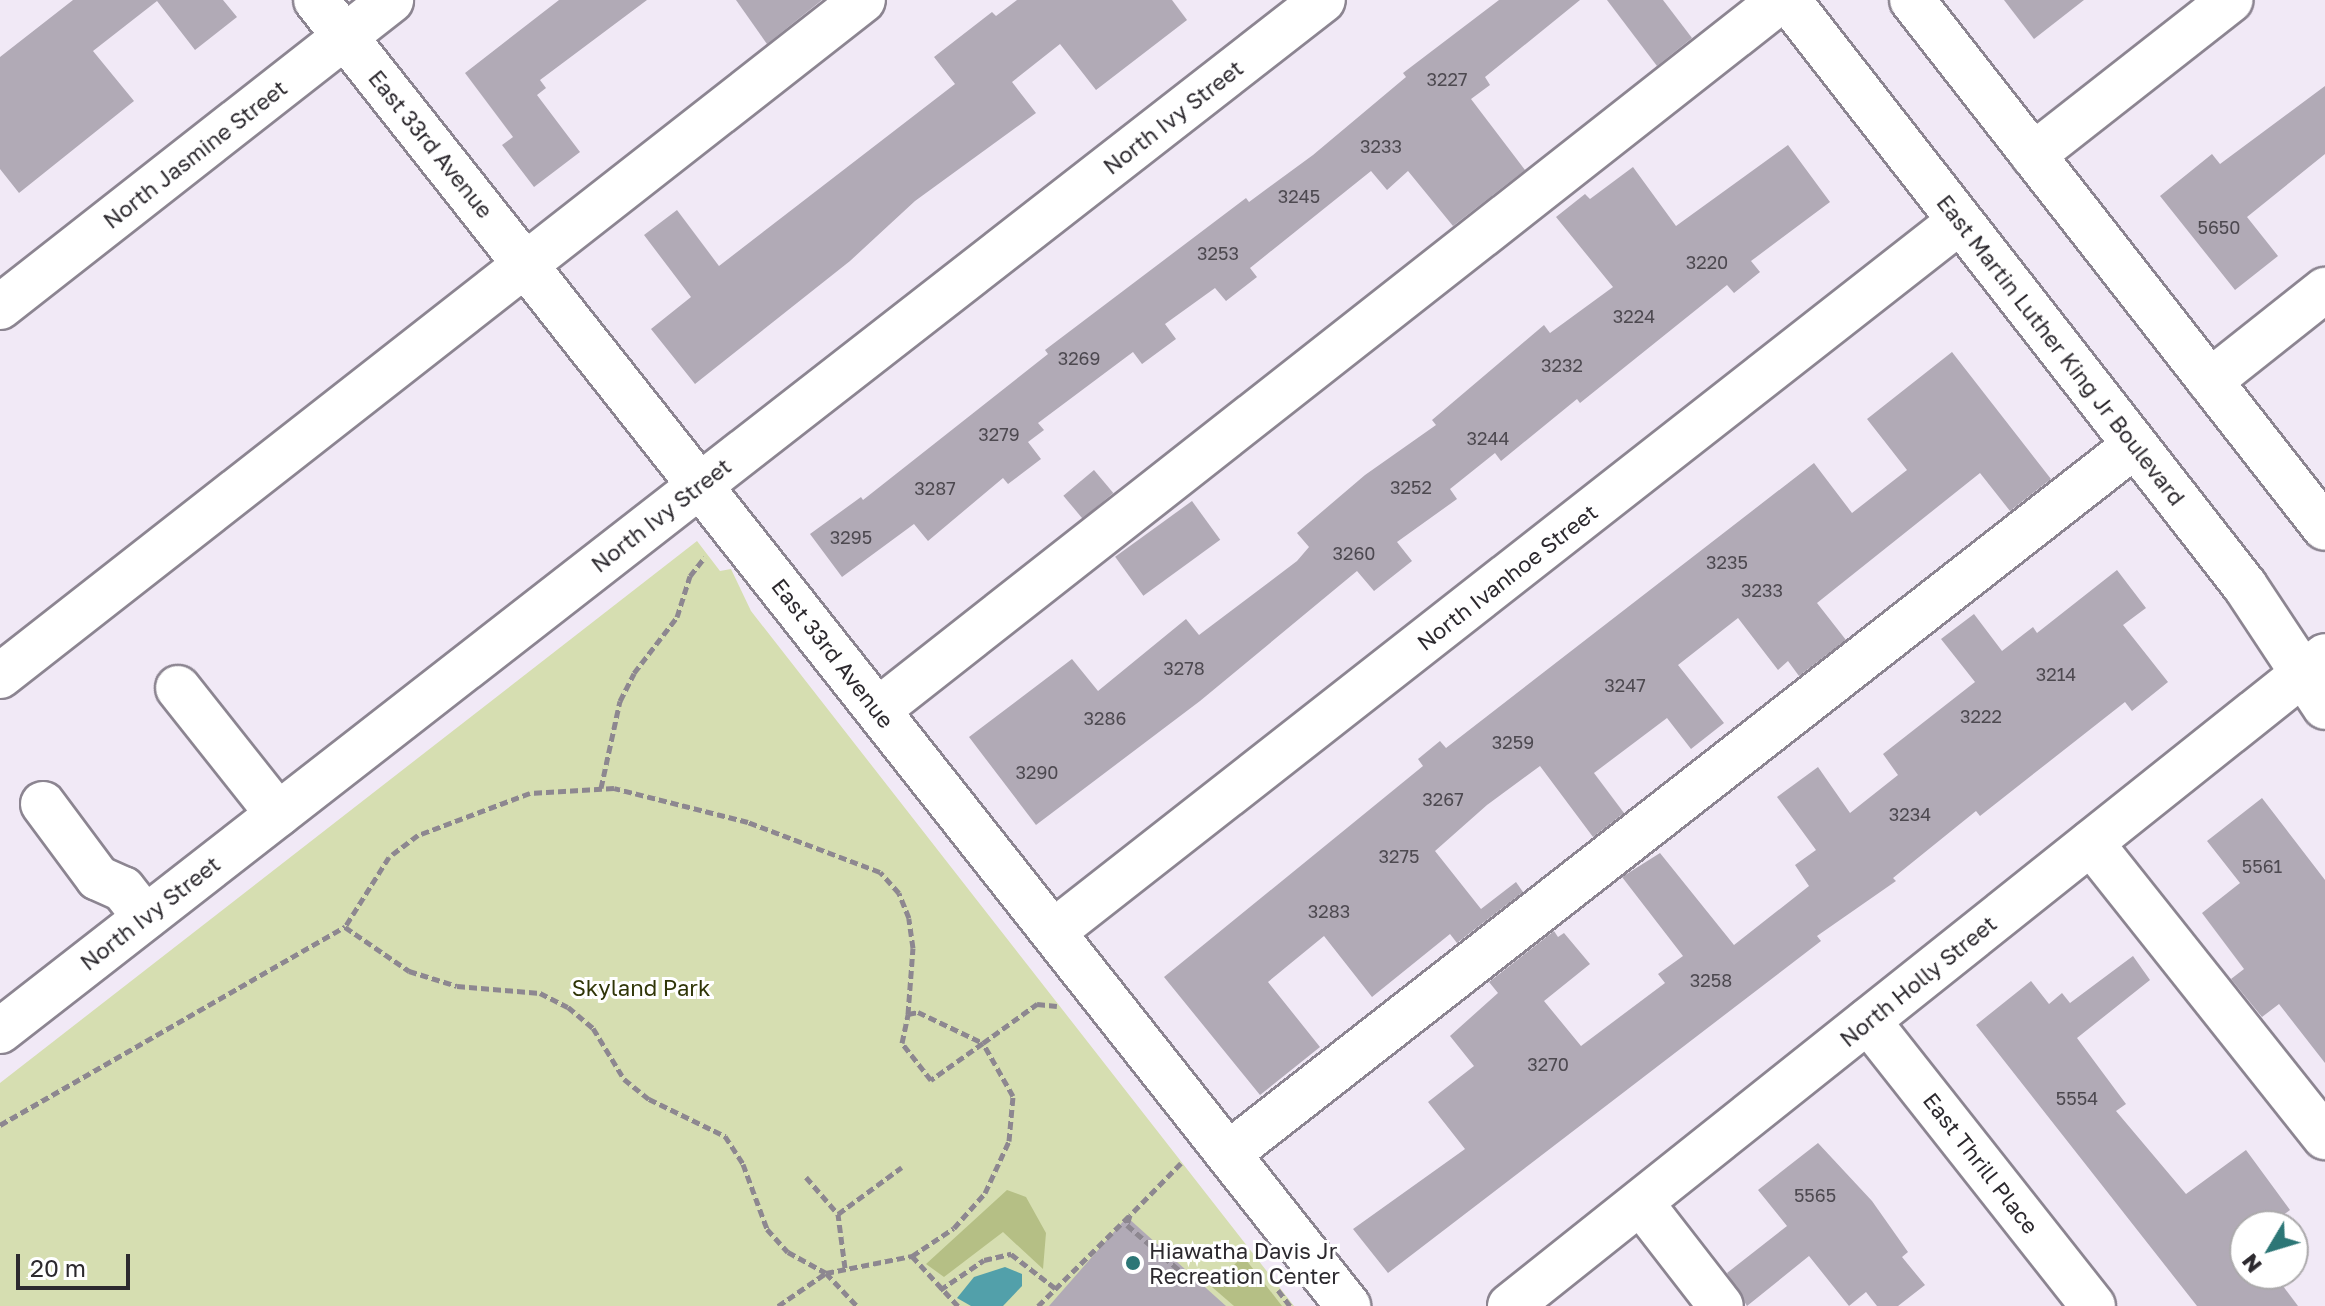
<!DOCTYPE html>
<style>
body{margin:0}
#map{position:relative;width:2325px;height:1306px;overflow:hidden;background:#f1e9f6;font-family:"Golos Text",sans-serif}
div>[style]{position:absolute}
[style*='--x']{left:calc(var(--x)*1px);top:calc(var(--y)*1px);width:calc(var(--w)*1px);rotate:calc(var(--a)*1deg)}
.green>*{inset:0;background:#d6deb1}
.forest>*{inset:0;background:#b5bf85}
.water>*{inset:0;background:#52a0aa}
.building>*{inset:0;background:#b1aab6;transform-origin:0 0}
.path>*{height:5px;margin-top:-2.5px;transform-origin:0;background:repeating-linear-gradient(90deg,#8d8790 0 8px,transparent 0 12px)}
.roads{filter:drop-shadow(2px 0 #8c8591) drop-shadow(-2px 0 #8c8591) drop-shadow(0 2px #8c8591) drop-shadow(0 -2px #8c8591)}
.minor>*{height:44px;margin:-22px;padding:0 22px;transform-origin:22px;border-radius:22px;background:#fff}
.major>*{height:44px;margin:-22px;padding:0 22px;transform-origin:22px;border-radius:22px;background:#fff}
.dots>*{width:22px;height:22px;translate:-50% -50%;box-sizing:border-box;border:4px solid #fff;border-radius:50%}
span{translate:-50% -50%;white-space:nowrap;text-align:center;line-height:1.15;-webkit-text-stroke:6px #fff;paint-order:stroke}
.number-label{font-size:18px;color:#4d4950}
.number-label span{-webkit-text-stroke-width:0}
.street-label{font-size:22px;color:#2c292e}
.park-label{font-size:22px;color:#2f3507}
.poi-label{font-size:22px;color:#2c292e}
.left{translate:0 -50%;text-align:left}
.north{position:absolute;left:2229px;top:1210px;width:80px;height:80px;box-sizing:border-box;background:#fff;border:2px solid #aba9ab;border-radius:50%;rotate:232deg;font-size:22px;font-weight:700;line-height:32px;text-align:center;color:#2c292e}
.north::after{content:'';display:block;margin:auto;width:28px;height:36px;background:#2c7676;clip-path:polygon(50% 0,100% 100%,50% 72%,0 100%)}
.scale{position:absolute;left:16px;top:1254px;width:114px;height:36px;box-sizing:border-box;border:4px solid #2c292e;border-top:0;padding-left:10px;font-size:24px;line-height:28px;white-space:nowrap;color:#2c292e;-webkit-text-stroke:6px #fff;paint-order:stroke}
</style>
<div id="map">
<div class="green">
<i style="clip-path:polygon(697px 541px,720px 571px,731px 569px,751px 611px,1294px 1306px,0 1306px,0 1083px)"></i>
</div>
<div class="forest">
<i style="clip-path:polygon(1007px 1190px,1026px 1197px,1046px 1233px,1043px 1269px,1003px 1232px,944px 1277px,926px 1264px)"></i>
<i style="clip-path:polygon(1243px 1256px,1282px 1306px,1234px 1306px,1212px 1287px)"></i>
</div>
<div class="water">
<i style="clip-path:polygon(1005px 1267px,1022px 1274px,1022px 1286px,1003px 1306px,971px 1306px,957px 1298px,974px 1277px)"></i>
</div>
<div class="building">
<i style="clip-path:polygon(73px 0,223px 0,237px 17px,195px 50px,157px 1px,93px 51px,134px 101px,19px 193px,0 169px,0 57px)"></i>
<i style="clip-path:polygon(559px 0,647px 0,540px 80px,546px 88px,537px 95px,580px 152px,534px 187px,502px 145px,513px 137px,465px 73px)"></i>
<i style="clip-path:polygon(736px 0,822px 0,767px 44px)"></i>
<i style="clip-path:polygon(1017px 0,1172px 0,1187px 20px,1096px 90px,1060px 44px,1012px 82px,1036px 113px,915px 201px,850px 261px,695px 384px,651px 329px,691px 297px,644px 235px,677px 210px,719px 266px,955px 84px,934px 57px,992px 12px,996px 16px)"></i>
<i style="clip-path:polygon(1499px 0,1580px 0,1485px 77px,1490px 85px,1471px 99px,1525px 170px,1453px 226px,1408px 171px,1387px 190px,1371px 171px,1250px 268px,1257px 277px,1226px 301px,1215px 288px,1165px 324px,1176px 339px,1142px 364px,1133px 352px,1038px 423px,1044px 430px,1028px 442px,1041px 459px,1008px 484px,1003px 478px,928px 541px,914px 524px,842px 577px,810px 534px,861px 497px,863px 500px,1048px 354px,1045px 350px,1246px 198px,1249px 202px,1313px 155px,1406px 77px,1403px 73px)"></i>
<i style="clip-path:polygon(1607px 0,1663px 0,1692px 38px,1657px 66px)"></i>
<i style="clip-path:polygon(2004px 0,2084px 0,2034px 39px)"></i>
<i style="clip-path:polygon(2325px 86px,2325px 154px,2247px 217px,2278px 256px,2235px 290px,2160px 196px,2212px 154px,2220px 164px)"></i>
<i style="clip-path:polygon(1788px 145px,1830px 202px,1751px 261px,1760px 272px,1734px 293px,1727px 285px,1580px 403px,1577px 399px,1501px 461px,1495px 453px,1450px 489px,1457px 499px,1397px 542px,1412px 561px,1374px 591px,1357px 571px,1200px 701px,1036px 825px,969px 737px,1072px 659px,1098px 691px,1186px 619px,1199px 635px,1297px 561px,1309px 547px,1297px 533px,1365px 475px,1436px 425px,1432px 420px,1544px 325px,1550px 333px,1613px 287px,1556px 217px,1585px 194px,1590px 199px,1633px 167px,1676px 226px)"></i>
<i style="clip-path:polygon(1952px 352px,2051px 479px,2010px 511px,1980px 473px,1817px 603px,1846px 640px,1799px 676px,1788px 661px,1778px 670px,1738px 618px,1678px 665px,1724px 723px,1691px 749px,1667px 718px,1594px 773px,1624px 813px,1593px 837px,1540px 766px,1487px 805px,1435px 851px,1481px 909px,1516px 882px,1523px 892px,1457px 943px,1450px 934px,1372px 997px,1324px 936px,1268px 982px,1320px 1047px,1260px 1095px,1164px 977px,1423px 766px,1418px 759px,1440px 741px,1446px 748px,1814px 463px,1852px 513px,1907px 470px,1867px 419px)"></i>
<i style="left:1094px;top:470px;width:30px;height:40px;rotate:50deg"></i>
<i style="left:1192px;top:501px;width:48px;height:95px;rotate:54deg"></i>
<i style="clip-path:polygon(2117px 570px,2146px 608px,2123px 625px,2168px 682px,2132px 711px,2125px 702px,1980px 816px,1976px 811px,1893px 878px,1896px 881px,1817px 936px,1821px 941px,1388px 1273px,1353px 1229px,1465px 1149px,1428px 1102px,1474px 1066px,1450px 1036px,1498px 993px,1489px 982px,1554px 931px,1558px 937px,1564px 933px,1590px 964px,1544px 1001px,1581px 1046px,1665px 983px,1658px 974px,1683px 956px,1622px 877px,1660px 853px,1734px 945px,1809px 886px,1795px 865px,1816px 850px,1777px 797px,1818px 767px,1850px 813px,1898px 775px,1883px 754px,1975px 682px,1941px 639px,1974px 614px,2002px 651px,2033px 627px,2037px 633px)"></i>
<i style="clip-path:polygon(2262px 798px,2325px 880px,2325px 1063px,2279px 1004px,2262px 1017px,2231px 979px,2244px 969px,2202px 913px,2240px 883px,2207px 841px)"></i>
<i style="clip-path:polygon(2133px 956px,2150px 980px,2077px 1038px,2126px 1104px,2116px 1111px,2186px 1194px,2246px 1150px,2290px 1210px,2268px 1226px,2245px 1226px,2245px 1274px,2274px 1274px,2298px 1306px,2197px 1306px,1976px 1025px,2031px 981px,2049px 1004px,2062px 993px,2070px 1003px)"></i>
<i style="clip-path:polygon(1818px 1143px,1872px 1201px,1908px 1252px,1902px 1257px,1925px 1285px,1898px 1306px,1877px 1306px,1866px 1292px,1849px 1306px,1809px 1256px,1747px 1306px,1727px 1273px,1787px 1226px,1758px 1190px)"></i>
<i style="clip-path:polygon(1127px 1217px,1226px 1306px,1049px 1306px)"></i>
</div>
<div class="path">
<i style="--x:601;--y:788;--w:89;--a:-77.7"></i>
<i style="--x:620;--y:701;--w:31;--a:-63"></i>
<i style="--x:634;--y:673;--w:71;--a:-52.5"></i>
<i style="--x:677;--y:617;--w:43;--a:-72.4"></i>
<i style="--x:690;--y:576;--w:24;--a:-52"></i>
<i style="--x:918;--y:1012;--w:72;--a:25.5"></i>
<i style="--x:983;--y:1043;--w:64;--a:144.6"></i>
<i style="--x:931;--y:1080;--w:47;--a:-128.1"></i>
<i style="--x:902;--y:1043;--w:30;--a:-78"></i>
<i style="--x:908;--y:1014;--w:10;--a:-11"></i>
<i style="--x:908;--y:1014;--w:66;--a:-85.7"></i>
<i style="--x:913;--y:948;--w:30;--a:-98"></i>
<i style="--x:909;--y:918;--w:27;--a:-112"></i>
<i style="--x:899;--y:893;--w:28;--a:-132"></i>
<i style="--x:880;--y:872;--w:141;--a:-159.3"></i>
<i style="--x:748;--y:822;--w:138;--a:-165.8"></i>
<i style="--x:614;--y:788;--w:84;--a:176.6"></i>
<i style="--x:530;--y:793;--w:120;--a:159.4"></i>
<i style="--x:418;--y:835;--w:36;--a:143"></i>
<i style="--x:389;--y:857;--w:83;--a:122.2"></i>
<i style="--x:345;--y:927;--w:78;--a:34.5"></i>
<i style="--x:409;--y:971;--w:50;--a:17.4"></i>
<i style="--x:457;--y:986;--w:83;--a:4.8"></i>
<i style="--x:540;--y:993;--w:31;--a:27"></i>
<i style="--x:568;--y:1007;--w:33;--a:40"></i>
<i style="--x:593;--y:1028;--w:60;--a:58.7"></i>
<i style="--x:624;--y:1079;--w:32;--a:39"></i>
<i style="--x:649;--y:1099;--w:85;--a:26"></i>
<i style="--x:725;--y:1136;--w:33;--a:57"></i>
<i style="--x:743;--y:1164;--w:69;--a:69.7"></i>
<i style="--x:767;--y:1229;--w:31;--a:48"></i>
<i style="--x:788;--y:1252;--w:43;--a:28.9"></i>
<i style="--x:826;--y:1273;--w:88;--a:-11.2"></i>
<i style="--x:912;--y:1256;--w:50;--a:-33.7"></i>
<i style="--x:954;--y:1228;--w:47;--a:-48.5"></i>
<i style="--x:985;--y:1193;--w:57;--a:-65.2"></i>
<i style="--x:1009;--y:1141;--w:45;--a:-84.9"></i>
<i style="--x:1013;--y:1096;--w:61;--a:-119.5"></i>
<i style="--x:983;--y:1043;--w:67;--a:-35.8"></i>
<i style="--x:1037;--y:1004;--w:20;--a:6"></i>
<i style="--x:0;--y:1125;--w:398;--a:-29.9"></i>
<i style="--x:1181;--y:1163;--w:73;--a:134.4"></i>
<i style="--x:1130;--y:1215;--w:10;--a:107"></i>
<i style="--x:1127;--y:1225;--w:78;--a:40.8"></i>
<i style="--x:806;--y:1177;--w:49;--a:49.1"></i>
<i style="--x:912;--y:1256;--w:68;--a:47.4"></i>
<i style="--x:845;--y:1268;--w:54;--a:-97.4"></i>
<i style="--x:838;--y:1214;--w:79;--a:-36.3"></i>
<i style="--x:940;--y:1290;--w:53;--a:-34.3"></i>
<i style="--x:984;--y:1260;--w:28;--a:-13"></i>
<i style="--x:1011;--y:1254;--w:56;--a:37.7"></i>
<i style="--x:1278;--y:1290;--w:20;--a:53"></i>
<i style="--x:778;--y:1306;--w:58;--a:-34.5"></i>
<i style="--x:826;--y:1273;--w:45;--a:46.8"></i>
<i style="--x:1038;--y:1306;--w:128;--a:-44.7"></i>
</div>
<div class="roads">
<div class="minor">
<i style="--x:316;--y:0;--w:1665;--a:51.68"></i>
<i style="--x:2033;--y:155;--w:251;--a:-38.1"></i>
<i style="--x:0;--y:307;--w:497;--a:-38.1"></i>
<i style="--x:2210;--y:381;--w:147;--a:-38.4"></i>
<i style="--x:0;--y:676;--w:1096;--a:-38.07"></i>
<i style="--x:178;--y:688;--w:161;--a:51.6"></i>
<i style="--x:878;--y:710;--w:1149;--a:-38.18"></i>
<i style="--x:43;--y:804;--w:92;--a:53.4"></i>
<i style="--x:98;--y:878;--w:27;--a:24"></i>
<i style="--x:123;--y:889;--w:36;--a:52"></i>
<i style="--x:2091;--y:843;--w:376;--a:51.5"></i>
<i style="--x:1053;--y:932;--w:1152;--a:-38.09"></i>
<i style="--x:1868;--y:1021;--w:363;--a:51.7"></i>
<i style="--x:0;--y:1031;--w:1677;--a:-37.93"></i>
<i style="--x:1228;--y:1154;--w:1151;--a:-38.01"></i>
<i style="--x:1641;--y:1203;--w:130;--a:52.2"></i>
<i style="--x:1510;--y:1306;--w:1042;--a:-38.57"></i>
</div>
<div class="major">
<i style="--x:1788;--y:0;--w:743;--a:52.05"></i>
<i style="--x:2245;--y:586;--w:145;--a:56.5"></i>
<i style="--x:1912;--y:0;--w:670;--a:51.97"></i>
</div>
</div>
<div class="dots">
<i style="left:1133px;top:1263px;background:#2c7676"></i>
</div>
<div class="number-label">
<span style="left:1447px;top:79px">3227</span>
<span style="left:1381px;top:146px">3233</span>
<span style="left:1299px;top:196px">3245</span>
<span style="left:2219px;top:227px">5650</span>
<span style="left:1218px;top:253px">3253</span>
<span style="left:1707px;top:262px">3220</span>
<span style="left:1634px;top:316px">3224</span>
<span style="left:1079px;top:358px">3269</span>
<span style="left:1562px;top:365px">3232</span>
<span style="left:999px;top:434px">3279</span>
<span style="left:1488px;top:438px">3244</span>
<span style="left:1411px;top:487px">3252</span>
<span style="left:935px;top:488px">3287</span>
<span style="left:851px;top:537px">3295</span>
<span style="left:1354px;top:553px">3260</span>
<span style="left:1727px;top:562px">3235</span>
<span style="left:1762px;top:590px">3233</span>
<span style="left:1184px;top:668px">3278</span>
<span style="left:2056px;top:674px">3214</span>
<span style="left:1625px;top:685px">3247</span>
<span style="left:1981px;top:716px">3222</span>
<span style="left:1105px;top:718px">3286</span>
<span style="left:1513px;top:742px">3259</span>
<span style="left:1037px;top:772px">3290</span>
<span style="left:1443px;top:799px">3267</span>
<span style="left:1910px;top:814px">3234</span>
<span style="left:1399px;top:856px">3275</span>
<span style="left:2262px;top:866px">5561</span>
<span style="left:1329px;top:911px">3283</span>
<span style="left:1711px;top:980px">3258</span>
<span style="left:1548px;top:1064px">3270</span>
<span style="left:2077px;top:1098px">5554</span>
<span style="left:1815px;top:1195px">5565</span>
</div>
<div class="street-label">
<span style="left:1173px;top:117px;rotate:-38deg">North Ivy Street</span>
<span style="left:431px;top:144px;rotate:51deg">East 33rd Avenue</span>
<span style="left:195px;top:154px;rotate:-38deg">North Jasmine Street</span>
<span style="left:2061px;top:350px;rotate:52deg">East Martin Luther King Jr Boulevard</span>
<span style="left:661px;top:515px;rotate:-38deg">North Ivy Street</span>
<span style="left:1507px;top:577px;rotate:-38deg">North Ivanhoe Street</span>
<span style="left:833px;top:653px;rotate:52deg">East 33rd Avenue</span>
<span style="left:150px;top:913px;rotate:-38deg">North Ivy Street</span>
<span style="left:1918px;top:981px;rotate:-39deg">North Holly Street</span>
<span style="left:1981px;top:1163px;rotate:52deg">East Thrill Place</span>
</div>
<div class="park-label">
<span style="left:641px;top:988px">Skyland Park</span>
</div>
<div class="poi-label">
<span class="left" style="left:1149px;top:1263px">Hiawatha Davis Jr<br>Recreation Center</span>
</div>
<div class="north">N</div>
<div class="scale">20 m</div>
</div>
